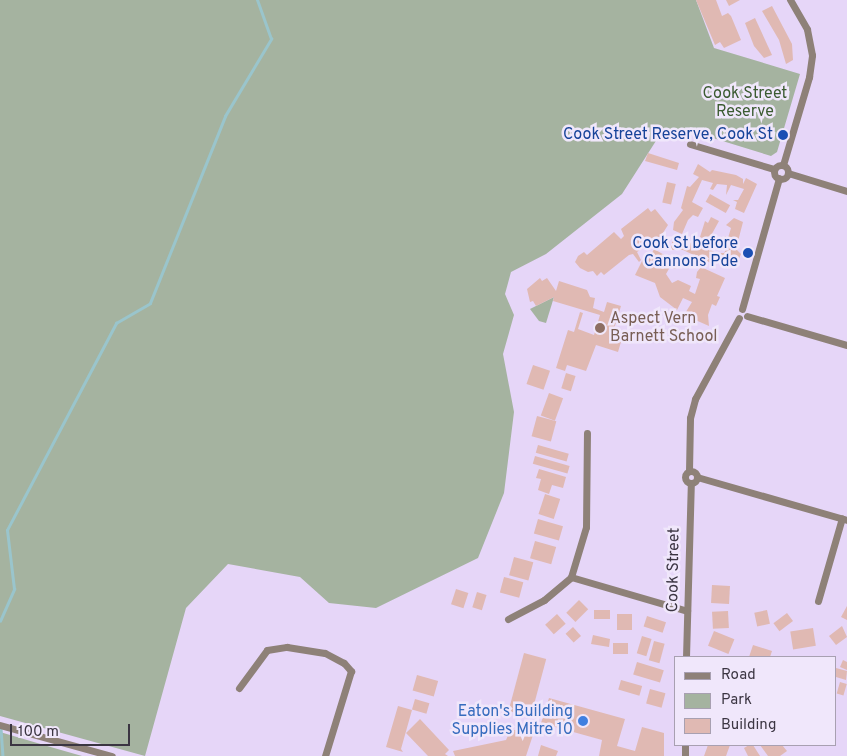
<!DOCTYPE html>
<style>
body{margin:0}
#map{position:relative;width:847px;height:756px;overflow:hidden;background:#e6d6f8;font-family:Overpass,sans-serif}
div>[style]{position:absolute}
[style*='--x']{left:calc(var(--x)*1px);top:calc(var(--y)*1px);width:calc(var(--w)*1px);rotate:calc(var(--a)*1deg)}
.green>*{inset:0;background:#a5b3a0}
.stream>*{height:2.5px;margin:-1.25px;padding:0 1.25px;transform-origin:1.25px;border-radius:1.25px;background:#9ac5cc}
.building>*{inset:0;background:#e0b9b3;transform-origin:0 0}
.street>*{height:7px;margin:-3.5px;padding:0 3.5px;transform-origin:3.5px;border-radius:3.5px;background:#8e8178}
.street>.ring{margin:-3.5px;padding:0;box-sizing:content-box;background:none;border:7px solid #8e8178;border-radius:50%}
.dots>*{width:14px;height:14px;translate:-50% -50%;box-sizing:border-box;border:2px solid #f0e7fb;border-radius:50%}
span{translate:-50% -50%;white-space:nowrap;text-align:center;line-height:1.15;-webkit-text-stroke:5px #f0e7fb;paint-order:stroke}
.park-label{font-size:16px;color:#3b5b31}
.transit-label{font-size:16px;color:#164399}
.right{translate:-100% -50%;text-align:right}
.education-label{font-size:16px;color:#785e54}
.left{translate:0 -50%;text-align:left}
.street-label{font-size:16px;color:#3b3542}
.shop-label{font-size:16px;color:#366cbe}
.legend{position:absolute;left:674px;top:656px;width:162px;height:90px;box-sizing:border-box;background:#f0e7fb;border:1px solid #a8a0b1;margin:0;padding:6px 9px;list-style:none;font-size:15px;color:#3b3542}
.legend li{display:flex;align-items:center;gap:10px;height:25px}
.legend b{width:25px;border:1px solid #a8a0b1}
.scale{position:absolute;left:10px;top:724px;width:120px;height:22px;box-sizing:border-box;border:2px solid #3b3542;border-top:0;padding-left:6px;font-size:15px;line-height:18px;white-space:nowrap;color:#3b3542;-webkit-text-stroke:4px #f0e7fb;paint-order:stroke}
</style>
<div id="map">
<div class="green">
<i style="clip-path:polygon(0 0,696px 0,714px 48px,800px 74px,777px 152px,771px 156px,690px 131px,661px 133px,622px 194px,546px 254px,511px 272px,505px 294px,514px 315px,503px 354px,514px 412px,504px 493px,478px 558px,376px 608px,329px 603px,300px 577px,228px 564px,186px 608px,145px 756px,0 716px)"></i>
<i style="clip-path:polygon(554px 297px,546px 323px,539px 321px,530px 309px)"></i>
<i style="clip-path:polygon(0 732px,54px 748px,82px 756px,0 756px)"></i>
</div>
<div class="stream">
<i style="--x:0;--y:621;--w:35;--a:-66"></i>
<i style="--x:14;--y:589;--w:59;--a:-96.8"></i>
<i style="--x:7;--y:530;--w:234;--a:-62.2"></i>
<i style="--x:116;--y:323;--w:39;--a:-30"></i>
<i style="--x:150;--y:303;--w:201;--a:-68.1"></i>
<i style="--x:225;--y:116;--w:90;--a:-59.1"></i>
<i style="--x:271;--y:39;--w:41;--a:-109.7"></i>
<i style="--x:1;--y:728;--w:28;--a:86"></i>
</div>
<div class="building">
<i style="clip-path:polygon(696px 0,716px 0,722px 16px,728px 13px,731px 16px,741px 40px,724px 48px,720px 42px,715px 45px)"></i>
<i style="clip-path:polygon(726px 0,740px 0,729px 6px)"></i>
<i style="clip-path:polygon(772px 6px,792px 44px,793px 60px,786px 64px,779px 40px,762px 11px)"></i>
<i style="clip-path:polygon(755px 18px,772px 55px,764px 58px,754px 46px,745px 23px)"></i>
<i style="clip-path:polygon(648px 153px,679px 163px,677px 170px,645px 161px)"></i>
<i style="clip-path:polygon(698px 164px,710px 172px,712px 170px,736px 175px,743px 179px,743px 184px,746px 178px,757px 184px,744px 213px,735px 209px,737px 202px,733px 200px,738px 200px,744px 189px,731px 185px,726px 195px,727px 185px,717px 184px,713px 190px,710px 189px,713px 183px,702px 180px,692px 202px,703px 208px,698px 217px,693px 215px,688px 220px,682px 234px,673px 230px,674px 222px,683px 210px,681px 208px,687px 186px,690px 187px,699px 177px,693px 174px)"></i>
<i style="left:667px;top:182px;width:9px;height:21px;rotate:13deg"></i>
<i style="left:710px;top:194px;width:23px;height:9px;rotate:29deg"></i>
<i style="clip-path:polygon(648px 208px,651px 212px,655px 209px,668px 225px,661px 236px,637px 252px,641px 260px,639px 262px,633px 254px,629px 255px,604px 275px,601px 272px,597px 276px,593px 271px,588px 272px,580px 268px,575px 262px,578px 256px,584px 252px,587px 255px,614px 232px,621px 239px,624px 236px,621px 229px)"></i>
<i style="clip-path:polygon(711px 217px,719px 221px,708px 241px,700px 237px,705px 221px,708px 223px)"></i>
<i style="clip-path:polygon(734px 218px,743px 222px,736px 249px,741px 254px,738px 261px,731px 258px,728px 265px,719px 261px,722px 255px,718px 253px,724px 253px,727px 248px,724px 246px,727px 241px,723px 239px,725px 236px,728px 238px,731px 228px,726px 225px)"></i>
<i style="clip-path:polygon(681px 237px,682px 242px,687px 245px,696px 240px,696px 245px,707px 250px,709px 245px,712px 246px,711px 250px,716px 253px,711px 263px,683px 250px,670px 250px,673px 239px,679px 241px)"></i>
<i style="clip-path:polygon(654px 249px,680px 264px,675px 269px,670px 267px,666px 274px,672px 283px,678px 280px,691px 286px,689px 291px,695px 294px,700px 279px,696px 278px,697px 272px,701px 267px,725px 278px,717px 296px,720px 297px,716px 306px,712px 304px,708px 315px,709px 326px,684px 315px,692px 302px,683px 298px,677px 310px,660px 297px,655px 283px,635px 275px,644px 257px,649px 259px)"></i>
<i style="clip-path:polygon(540px 278px,542px 281px,547px 278px,556px 291px,559px 281px,587px 290px,590px 297px,595px 298px,593px 308px,604px 312px,607px 302px,621px 306px,613px 332px,623px 335px,618px 352px,596px 345px,586px 371px,567px 365px,565px 371px,556px 368px,568px 330px,574px 332px,580px 312px,583px 313px,578px 329px,594px 335px,600px 315px,553px 301px,554px 297px,536px 306px,533px 301px,530px 302px,527px 289px)"></i>
<i style="left:533px;top:365px;width:18px;height:20px;rotate:19deg"></i>
<i style="left:566px;top:373px;width:10px;height:16px;rotate:17deg"></i>
<i style="left:549px;top:393px;width:15px;height:24px;rotate:20deg"></i>
<i style="left:537px;top:416px;width:20px;height:21px;rotate:15deg"></i>
<i style="left:538px;top:445px;width:32px;height:8px;rotate:16deg"></i>
<i style="left:535px;top:456px;width:36px;height:8px;rotate:16deg"></i>
<i style="clip-path:polygon(539px 469px,566px 477px,563px 488px,552px 485px,549px 494px,538px 490px,541px 479px,536px 478px)"></i>
<i style="left:545px;top:494px;width:16px;height:21px;rotate:18deg"></i>
<i style="left:538px;top:519px;width:26px;height:15px;rotate:16deg"></i>
<i style="left:535px;top:541px;width:22px;height:18px;rotate:16deg"></i>
<i style="left:514px;top:557px;width:20px;height:19px;rotate:15deg"></i>
<i style="left:504px;top:577px;width:20px;height:16px;rotate:15deg"></i>
<i style="left:712px;top:585px;width:18px;height:18px;rotate:3deg"></i>
<i style="left:456px;top:589px;width:13px;height:16px;rotate:18deg"></i>
<i style="left:477px;top:592px;width:10px;height:16px;rotate:17deg"></i>
<i style="left:579px;top:600px;width:13px;height:18px;rotate:45deg"></i>
<i style="clip-path:polygon(847px 606px,847px 620px,841px 617px)"></i>
<i style="left:594px;top:610px;width:16px;height:9px"></i>
<i style="left:767px;top:610px;width:14px;height:13px;rotate:78deg"></i>
<i style="left:728px;top:611px;width:17px;height:16px;rotate:87deg"></i>
<i style="left:787px;top:613px;width:10px;height:17px;rotate:53deg"></i>
<i style="left:557px;top:614px;width:13px;height:16px;rotate:48deg"></i>
<i style="left:617px;top:614px;width:15px;height:16px"></i>
<i style="left:647px;top:616px;width:20px;height:11px;rotate:18deg"></i>
<i style="clip-path:polygon(842px 626px,847px 637px,836px 645px,829px 636px)"></i>
<i style="left:573px;top:627px;width:12px;height:10px;rotate:48deg"></i>
<i style="left:813px;top:628px;width:18px;height:23px;rotate:81deg"></i>
<i style="left:714px;top:631px;width:22px;height:16px;rotate:22deg"></i>
<i style="clip-path:polygon(593px 635px,610px 639px,609px 647px,591px 644px)"></i>
<i style="left:642px;top:636px;width:10px;height:18px;rotate:17deg"></i>
<i style="left:654px;top:641px;width:11px;height:20px;rotate:15deg"></i>
<i style="left:613px;top:643px;width:15px;height:11px"></i>
<i style="clip-path:polygon(753px 645px,772px 651px,770px 657px,749px 657px)"></i>
<i style="left:524px;top:653px;width:23px;height:60px;rotate:15deg"></i>
<i style="clip-path:polygon(843px 660px,847px 662px,847px 670px,840px 667px)"></i>
<i style="left:637px;top:662px;width:28px;height:13px;rotate:17deg"></i>
<i style="clip-path:polygon(836px 668px,847px 671px,846px 680px,836px 677px)"></i>
<i style="left:417px;top:675px;width:22px;height:16px;rotate:16deg"></i>
<i style="left:621px;top:680px;width:22px;height:10px;rotate:16deg"></i>
<i style="left:840px;top:682px;width:7px;height:12px;rotate:16deg"></i>
<i style="left:650px;top:689px;width:16px;height:15px;rotate:15deg"></i>
<i style="clip-path:polygon(549px 698px,625px 719px,617px 746px,635px 751px,642px 727px,664px 733px,664px 756px,599px 756px,602px 740px,541px 723px)"></i>
<i style="left:415px;top:699px;width:15px;height:11px;rotate:16deg"></i>
<i style="clip-path:polygon(398px 706px,412px 710px,401px 749px,403px 752px,386px 747px)"></i>
<i style="clip-path:polygon(420px 719px,449px 750px,445px 754px,448px 756px,428px 756px,406px 733px)"></i>
<i style="clip-path:polygon(511px 729px,533px 735px,526px 756px,455px 756px,453px 751px,506px 740px)"></i>
<i style="clip-path:polygon(541px 745px,558px 751px,556px 756px,538px 756px)"></i>
<i style="clip-path:polygon(708px 745px,730px 745px,726px 756px,704px 756px)"></i>
<i style="clip-path:polygon(749px 745px,753px 745px,760px 756px,748px 756px,744px 748px)"></i>
<i style="clip-path:polygon(760px 745px,782px 745px,787px 751px,780px 756px,768px 756px)"></i>
</div>
<div class="street">
<i style="--x:690;--y:144;--w:88;--a:16.6"></i>
<i class="ring" style="left:774px;top:165px;width:7px;height:7px"></i>
<i style="--x:783;--y:165;--w:92;--a:-73.5"></i>
<i style="--x:809;--y:77;--w:22;--a:-82"></i>
<i style="--x:812;--y:55;--w:26;--a:-101"></i>
<i style="--x:807;--y:29;--w:34;--a:-120"></i>
<i style="--x:788;--y:173;--w:62;--a:17"></i>
<i style="--x:742;--y:309;--w:136;--a:-74.2"></i>
<i style="--x:747;--y:316;--w:104;--a:16.2"></i>
<i class="ring" style="left:685px;top:471px;width:5px;height:5px"></i>
<i style="--x:689;--y:471;--w:53;--a:-88.9"></i>
<i style="--x:690;--y:418;--w:20;--a:-75"></i>
<i style="--x:695;--y:399;--w:92;--a:-61.5"></i>
<i style="--x:697;--y:477;--w:156;--a:16"></i>
<i style="--x:571;--y:577;--w:121;--a:16.3"></i>
<i style="--x:818;--y:601;--w:86;--a:-73.9"></i>
<i style="--x:508;--y:619;--w:41;--a:-27.8"></i>
<i style="--x:544;--y:600;--w:35;--a:-40"></i>
<i style="--x:571;--y:577;--w:52;--a:-73.3"></i>
<i style="--x:586;--y:527;--w:94;--a:-89.4"></i>
<i style="--x:686;--y:657;--w:174;--a:-88.4"></i>
<i style="--x:239;--y:688;--w:47;--a:-53.6"></i>
<i style="--x:267;--y:650;--w:20;--a:-9"></i>
<i style="--x:287;--y:647;--w:38;--a:9"></i>
<i style="--x:325;--y:653;--w:21;--a:28"></i>
<i style="--x:344;--y:663;--w:11;--a:49"></i>
<i style="--x:351;--y:671;--w:89;--a:107"></i>
<i style="--x:0;--y:725;--w:116;--a:15.5"></i>
<i style="--x:685;--y:756;--w:11;--a:-90"></i>
</div>
<div class="dots">
<i style="left:783px;top:135px;background:#1a4fb4"></i>
<i style="left:748px;top:253px;background:#1a4fb4"></i>
<i style="left:600px;top:328px;background:#8d6e63"></i>
<i style="left:583px;top:721px;background:#3f7fe0"></i>
</div>
<div class="park-label">
<span style="left:745px;top:103px">Cook Street<br>Reserve</span>
</div>
<div class="transit-label">
<span class="right" style="left:773px;top:135px">Cook Street Reserve, Cook St</span>
<span class="right" style="left:738px;top:253px">Cook St before<br>Cannons Pde</span>
</div>
<div class="education-label">
<span class="left" style="left:610px;top:328px">Aspect Vern<br>Barnett School</span>
</div>
<div class="street-label">
<span style="left:674px;top:570px;rotate:-89deg">Cook Street</span>
</div>
<div class="shop-label">
<span class="right" style="left:573px;top:721px">Eaton's Building<br>Supplies Mitre 10</span>
</div>
<ul class="legend">
<li><b style="height:6px;background:#8e8178"></b>Road</li>
<li><b style="height:14px;background:#a5b3a0"></b>Park</li>
<li><b style="height:14px;background:#e0b9b3"></b>Building</li>
</ul>
<div class="scale">100 m</div>
</div>
